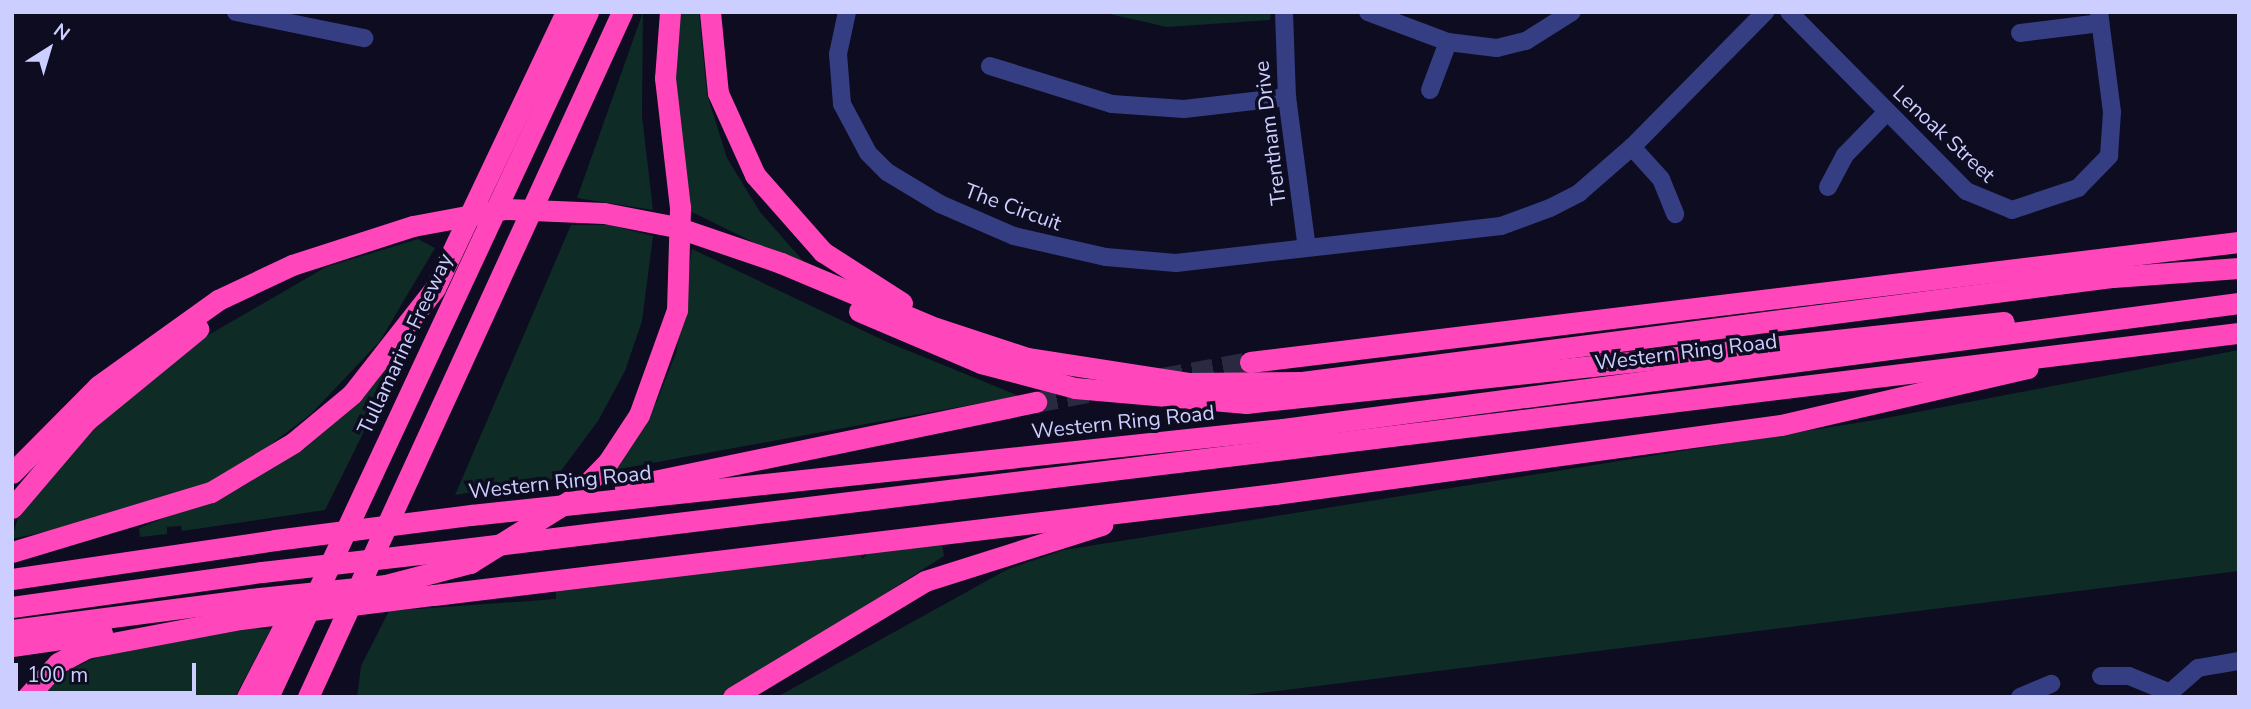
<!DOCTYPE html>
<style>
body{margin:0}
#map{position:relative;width:2251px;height:709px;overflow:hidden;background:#0d0c21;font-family:"Nunito Sans",sans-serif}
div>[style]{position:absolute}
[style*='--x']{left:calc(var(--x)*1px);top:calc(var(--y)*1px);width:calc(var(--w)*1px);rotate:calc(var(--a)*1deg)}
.green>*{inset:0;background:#0f2b26}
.highway-tunnel>*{height:21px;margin-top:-10.5px;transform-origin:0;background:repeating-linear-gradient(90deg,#2a2942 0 21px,transparent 0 31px)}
.minor>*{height:18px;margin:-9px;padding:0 9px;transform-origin:9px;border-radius:9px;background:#353e82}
.highway>*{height:21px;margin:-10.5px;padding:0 10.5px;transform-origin:10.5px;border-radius:10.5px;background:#ff47bb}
.highway-bridge>*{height:21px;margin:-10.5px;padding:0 10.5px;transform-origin:10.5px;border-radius:10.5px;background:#ff47bb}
span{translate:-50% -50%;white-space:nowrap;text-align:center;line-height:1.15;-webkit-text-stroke:7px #0d0c21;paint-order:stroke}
.street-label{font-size:21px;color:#ccceff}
.frame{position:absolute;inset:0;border:14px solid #ccceff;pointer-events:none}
.north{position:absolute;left:14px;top:14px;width:70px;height:70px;-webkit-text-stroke:5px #0d0c21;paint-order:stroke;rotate:37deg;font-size:19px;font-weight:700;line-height:28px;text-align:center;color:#ccceff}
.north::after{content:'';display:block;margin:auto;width:24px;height:32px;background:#ccceff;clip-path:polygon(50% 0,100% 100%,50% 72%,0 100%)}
.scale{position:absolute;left:14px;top:663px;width:182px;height:32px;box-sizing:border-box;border:4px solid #ccceff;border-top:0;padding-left:9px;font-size:21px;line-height:24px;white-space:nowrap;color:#ccceff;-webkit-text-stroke:5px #0d0c21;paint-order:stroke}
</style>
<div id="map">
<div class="green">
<i style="clip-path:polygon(643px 12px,642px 116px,653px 210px,577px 198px)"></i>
<i style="clip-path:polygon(699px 12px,707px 94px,727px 158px,760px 212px,812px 271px,688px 210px,676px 85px,678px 14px)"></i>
<i style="clip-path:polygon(1101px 12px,1271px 12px,1270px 20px,1167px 27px)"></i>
<i style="clip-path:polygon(571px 225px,610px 225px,653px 236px,642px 321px,625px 371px,598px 421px,555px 479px,455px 495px)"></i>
<i style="clip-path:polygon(418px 239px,435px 248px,380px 341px,311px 414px,257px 455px,196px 490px,128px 514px,12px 539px,18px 517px,73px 448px,186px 348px,326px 267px)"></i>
<i style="clip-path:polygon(692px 249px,887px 342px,1019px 396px,614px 470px,657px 401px,676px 353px)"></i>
<i style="clip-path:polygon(409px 341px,325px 510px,182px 531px,181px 526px,167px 527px,167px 534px,140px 537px,139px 528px,242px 487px,299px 450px,358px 400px)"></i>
<i style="clip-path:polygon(2239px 350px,2239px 571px,1229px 697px,777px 697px,1008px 569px,1064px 550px,1881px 419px)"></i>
<i style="clip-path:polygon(942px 544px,944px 556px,722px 697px,357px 697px,361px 666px,389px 611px,556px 599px,556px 589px,860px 553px,862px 559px,869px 552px)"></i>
<i style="clip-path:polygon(235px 628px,271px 629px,235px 697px,40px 697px,70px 669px,122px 647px)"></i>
</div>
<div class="highway-tunnel">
<i style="--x:1162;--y:378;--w:89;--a:-10.3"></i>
<i style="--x:1036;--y:402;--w:58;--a:-10.9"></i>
</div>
<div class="minor">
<i style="--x:236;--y:12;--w:131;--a:11.5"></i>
<i style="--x:847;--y:12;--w:43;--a:102.1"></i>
<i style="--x:838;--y:54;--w:50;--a:85.4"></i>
<i style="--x:842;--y:104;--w:55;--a:62"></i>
<i style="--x:868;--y:153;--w:27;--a:45"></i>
<i style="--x:887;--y:172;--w:62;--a:31.1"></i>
<i style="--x:940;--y:204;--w:81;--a:23.4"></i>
<i style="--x:1014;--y:236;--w:94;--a:12.9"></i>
<i style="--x:1106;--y:257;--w:70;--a:4.9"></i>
<i style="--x:1176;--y:263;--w:327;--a:-6.5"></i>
<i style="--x:1501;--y:226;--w:52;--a:-20.2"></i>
<i style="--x:1550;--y:208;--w:33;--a:-27"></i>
<i style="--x:1579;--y:193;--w:70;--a:-41"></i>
<i style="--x:1632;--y:147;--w:190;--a:-45.4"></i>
<i style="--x:1284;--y:12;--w:85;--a:88"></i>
<i style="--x:1287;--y:97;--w:152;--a:82.5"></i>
<i style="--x:1368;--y:12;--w:85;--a:20.6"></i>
<i style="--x:1448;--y:42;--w:49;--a:7"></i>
<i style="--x:1497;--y:48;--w:30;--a:-14"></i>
<i style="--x:1526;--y:41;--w:54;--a:-32.2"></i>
<i style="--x:1789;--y:12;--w:252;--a:45.3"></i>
<i style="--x:1966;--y:191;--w:50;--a:22.4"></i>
<i style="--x:2012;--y:210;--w:70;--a:-18.4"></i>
<i style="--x:2078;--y:188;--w:45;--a:-45.9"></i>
<i style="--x:2109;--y:156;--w:44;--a:-86.1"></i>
<i style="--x:2112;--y:112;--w:101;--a:-97.4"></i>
<i style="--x:2020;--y:33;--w:81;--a:-7.1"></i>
<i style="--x:990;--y:66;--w:128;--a:17.3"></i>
<i style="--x:1112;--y:104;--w:72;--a:4"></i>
<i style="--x:1184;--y:109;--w:104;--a:-6.6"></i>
<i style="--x:1430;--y:90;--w:51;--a:-69.4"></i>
<i style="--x:1632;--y:147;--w:43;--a:47.8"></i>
<i style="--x:1661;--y:179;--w:38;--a:68"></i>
<i style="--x:1828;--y:187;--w:36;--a:-62"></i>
<i style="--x:1845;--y:155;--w:59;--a:-45.7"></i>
<i style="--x:2101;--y:676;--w:28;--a:0"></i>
<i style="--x:2129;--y:676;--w:42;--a:22.3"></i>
<i style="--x:2020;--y:697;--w:34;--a:-23"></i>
<i style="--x:2165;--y:697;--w:44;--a:-41.3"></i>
<i style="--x:2198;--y:668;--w:42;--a:-9.7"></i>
</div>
<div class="highway">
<i style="--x:670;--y:12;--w:66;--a:94.3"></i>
<i style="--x:665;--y:78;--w:130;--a:83.4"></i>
<i style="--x:710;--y:12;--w:81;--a:84.4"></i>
<i style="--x:718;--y:93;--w:90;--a:65.7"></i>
<i style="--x:755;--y:175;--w:103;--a:48.6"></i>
<i style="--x:823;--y:252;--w:94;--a:32.8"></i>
<i style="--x:604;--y:213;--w:73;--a:11"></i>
<i style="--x:676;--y:227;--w:111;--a:18.9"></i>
<i style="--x:781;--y:263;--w:168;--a:22.8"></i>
<i style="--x:936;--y:328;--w:96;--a:18.2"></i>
<i style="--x:1027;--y:358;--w:163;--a:8.8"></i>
<i style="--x:1188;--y:383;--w:114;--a:-0.5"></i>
<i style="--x:1302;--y:382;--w:818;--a:-7.38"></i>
<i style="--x:2113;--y:277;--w:126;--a:-4.1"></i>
<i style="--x:859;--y:311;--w:133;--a:23.1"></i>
<i style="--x:981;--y:363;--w:97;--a:14.9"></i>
<i style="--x:1075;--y:388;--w:172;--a:5"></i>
<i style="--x:1246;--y:403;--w:762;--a:-6.1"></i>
<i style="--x:1250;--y:362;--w:996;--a:-6.92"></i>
<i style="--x:12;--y:473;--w:122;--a:-45.3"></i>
<i style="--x:98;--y:386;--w:148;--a:-35.6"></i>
<i style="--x:218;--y:300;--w:82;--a:-25.3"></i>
<i style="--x:292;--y:265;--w:127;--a:-17.9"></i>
<i style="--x:625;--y:487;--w:420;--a:-11.7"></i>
<i style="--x:12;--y:508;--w:116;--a:-49.6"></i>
<i style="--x:87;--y:420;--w:144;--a:-39.3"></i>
<i style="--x:471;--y:515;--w:817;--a:-6.05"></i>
<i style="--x:1283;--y:429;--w:964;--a:-7.51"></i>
<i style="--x:455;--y:550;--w:1797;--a:-6.94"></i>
<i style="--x:12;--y:552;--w:208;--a:-16.8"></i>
<i style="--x:211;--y:492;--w:96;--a:-30.9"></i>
<i style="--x:293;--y:443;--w:77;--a:-39.7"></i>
<i style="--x:352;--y:394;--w:135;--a:-51.9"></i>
<i style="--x:435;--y:288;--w:306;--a:-64.6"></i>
<i style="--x:12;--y:579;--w:266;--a:-8.4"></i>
<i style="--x:386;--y:585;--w:87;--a:-14.7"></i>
<i style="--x:434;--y:595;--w:847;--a:-6.85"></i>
<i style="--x:1275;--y:494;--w:511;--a:-7.77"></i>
<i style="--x:1781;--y:425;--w:253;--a:-13"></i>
<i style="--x:12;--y:607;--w:252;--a:-8"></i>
<i style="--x:12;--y:630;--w:240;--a:-7.4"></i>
<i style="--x:12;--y:646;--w:91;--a:-8.2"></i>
<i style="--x:27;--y:697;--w:46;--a:-47.6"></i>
<i style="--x:58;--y:663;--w:32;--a:-28"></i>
<i style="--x:86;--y:648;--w:157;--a:-10.7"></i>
<i style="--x:247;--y:697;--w:96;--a:-62.6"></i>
<i style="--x:268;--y:697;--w:756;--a:-64.96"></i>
<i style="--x:308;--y:697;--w:754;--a:-65.37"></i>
<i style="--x:733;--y:697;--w:224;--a:-31.1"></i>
<i style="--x:925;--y:581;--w:186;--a:-17.6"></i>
</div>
<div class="highway-bridge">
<i style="--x:413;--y:226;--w:94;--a:-10.5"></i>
<i style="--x:505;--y:209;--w:99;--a:2.3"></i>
<i style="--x:275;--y:540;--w:198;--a:-7.3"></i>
<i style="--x:470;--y:563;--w:119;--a:-32"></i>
<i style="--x:571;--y:500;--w:53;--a:-45.8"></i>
<i style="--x:608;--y:462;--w:56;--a:-56.6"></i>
<i style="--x:639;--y:415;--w:112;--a:-70.1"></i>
<i style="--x:677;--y:310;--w:103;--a:-88.3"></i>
<i style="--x:262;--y:572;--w:194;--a:-6.5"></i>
<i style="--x:250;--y:599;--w:137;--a:-5.9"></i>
<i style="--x:240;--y:619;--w:195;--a:-7.1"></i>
</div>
<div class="street-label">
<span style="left:1270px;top:133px;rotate:-97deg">Trentham Drive</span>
<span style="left:1944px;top:134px;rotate:43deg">Lenoak Street</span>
<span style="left:1013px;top:207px;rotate:20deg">The Circuit</span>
<span style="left:405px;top:344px;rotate:-65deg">Tullamarine Freeway</span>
<span style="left:1686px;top:352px;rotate:-7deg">Western Ring Road</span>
<span style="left:1123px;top:422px;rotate:-6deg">Western Ring Road</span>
<span style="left:560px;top:482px;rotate:-6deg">Western Ring Road</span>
</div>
<div class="frame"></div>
<div class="north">N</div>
<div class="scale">100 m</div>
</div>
